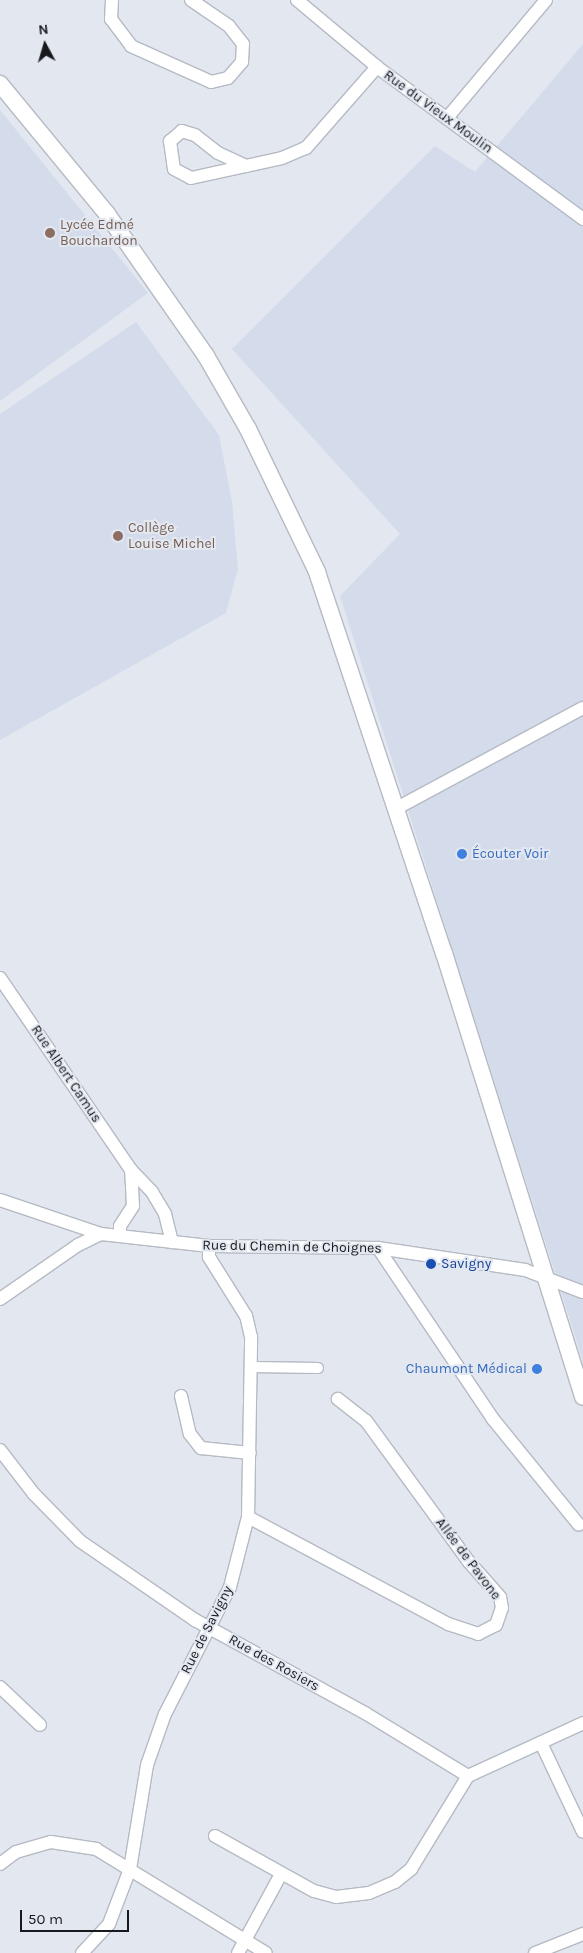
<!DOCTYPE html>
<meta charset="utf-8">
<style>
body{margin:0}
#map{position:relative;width:583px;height:1953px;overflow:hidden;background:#e2e7f0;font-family:Karla,sans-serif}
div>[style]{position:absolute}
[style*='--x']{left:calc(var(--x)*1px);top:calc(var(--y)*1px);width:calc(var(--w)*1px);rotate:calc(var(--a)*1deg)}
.built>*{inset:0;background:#d4dcec}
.roads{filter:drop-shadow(1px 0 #b5bac3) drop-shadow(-1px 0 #b5bac3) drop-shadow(0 1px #b5bac3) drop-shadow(0 -1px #b5bac3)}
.pedestrian>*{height:10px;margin:-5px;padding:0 5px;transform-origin:5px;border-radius:5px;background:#fff}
.minor>*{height:12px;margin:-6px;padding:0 6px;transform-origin:6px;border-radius:6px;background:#fff}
.tertiary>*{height:16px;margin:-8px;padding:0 8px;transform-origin:8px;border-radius:8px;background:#fff}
.dots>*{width:14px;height:14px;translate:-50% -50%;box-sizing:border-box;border:2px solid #e2e7f0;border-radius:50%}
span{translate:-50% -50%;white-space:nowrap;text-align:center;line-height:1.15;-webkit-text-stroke:4px #e2e7f0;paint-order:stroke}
.street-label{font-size:14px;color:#17191c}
.education-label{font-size:14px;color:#785e54}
.left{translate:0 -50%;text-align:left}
.shop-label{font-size:14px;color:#366cbe}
.right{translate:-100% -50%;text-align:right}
.transit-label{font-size:14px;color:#164399}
.north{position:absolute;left:20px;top:20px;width:50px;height:50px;-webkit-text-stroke:4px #e2e7f0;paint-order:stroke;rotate:354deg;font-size:14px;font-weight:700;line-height:20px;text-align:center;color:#17191c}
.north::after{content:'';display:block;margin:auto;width:18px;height:22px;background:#17191c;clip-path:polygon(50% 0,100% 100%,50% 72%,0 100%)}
.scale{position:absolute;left:20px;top:1910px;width:109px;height:22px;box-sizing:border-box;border:2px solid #17191c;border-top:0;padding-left:6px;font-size:15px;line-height:18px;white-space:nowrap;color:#17191c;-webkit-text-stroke:4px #e2e7f0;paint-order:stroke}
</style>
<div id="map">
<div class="built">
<i style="clip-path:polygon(583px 44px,583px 1361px,340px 596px,400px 534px,232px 349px,435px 146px,475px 172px)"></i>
<i style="clip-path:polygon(0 110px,148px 293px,0 401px)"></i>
<i style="clip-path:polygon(136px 322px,219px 435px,232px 502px,238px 569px,226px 613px,0 740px,0 414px)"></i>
</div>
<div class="roads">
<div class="pedestrian">
<i style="--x:252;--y:1367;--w:66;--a:0.9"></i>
</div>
<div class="minor">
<i style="--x:112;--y:0;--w:19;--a:93"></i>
<i style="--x:111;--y:19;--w:34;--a:53"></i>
<i style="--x:131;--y:46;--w:88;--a:24.2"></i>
<i style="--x:211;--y:82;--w:17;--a:-13"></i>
<i style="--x:228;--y:78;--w:21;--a:-49"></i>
<i style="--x:242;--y:62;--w:18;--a:-87"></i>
<i style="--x:243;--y:44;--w:23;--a:-128"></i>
<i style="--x:229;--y:26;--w:46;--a:-145.6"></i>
<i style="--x:297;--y:0;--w:104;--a:39.9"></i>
<i style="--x:377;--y:67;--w:256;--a:36.4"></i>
<i style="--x:447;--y:118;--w:154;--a:-50"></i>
<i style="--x:246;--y:166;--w:31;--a:-155"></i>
<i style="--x:218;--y:153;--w:29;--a:-142"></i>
<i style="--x:195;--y:135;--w:14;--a:-163"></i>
<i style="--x:182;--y:131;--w:16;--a:140"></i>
<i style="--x:170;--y:141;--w:28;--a:82"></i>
<i style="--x:174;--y:169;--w:19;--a:28"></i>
<i style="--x:191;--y:178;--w:93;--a:-12.4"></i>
<i style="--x:282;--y:158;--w:26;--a:-23"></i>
<i style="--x:306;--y:148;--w:108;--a:-48.8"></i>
<i style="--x:397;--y:808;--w:211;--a:-28.3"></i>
<i style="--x:0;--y:978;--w:232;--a:55.7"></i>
<i style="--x:131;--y:1170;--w:30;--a:46"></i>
<i style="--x:152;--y:1192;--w:26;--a:59"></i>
<i style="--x:165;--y:1214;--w:29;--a:76"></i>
<i style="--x:0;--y:1200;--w:107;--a:18.6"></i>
<i style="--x:101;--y:1234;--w:109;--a:6.3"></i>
<i style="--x:209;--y:1246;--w:169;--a:0.7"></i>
<i style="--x:378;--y:1248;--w:149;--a:8.5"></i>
<i style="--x:525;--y:1270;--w:62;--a:20.8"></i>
<i style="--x:120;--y:1236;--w:10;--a:-90"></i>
<i style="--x:120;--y:1226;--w:24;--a:-57"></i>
<i style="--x:133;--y:1206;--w:36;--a:-93"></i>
<i style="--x:378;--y:1248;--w:206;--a:56.1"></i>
<i style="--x:493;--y:1419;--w:136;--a:50.9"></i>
<i style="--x:0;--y:1299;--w:95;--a:-34.7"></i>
<i style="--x:78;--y:1245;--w:25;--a:-26"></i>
<i style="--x:181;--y:1396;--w:39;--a:77"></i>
<i style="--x:190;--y:1434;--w:18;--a:52"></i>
<i style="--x:201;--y:1448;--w:49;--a:5.8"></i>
<i style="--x:0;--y:1450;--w:56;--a:52.3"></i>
<i style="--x:34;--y:1494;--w:66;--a:45.6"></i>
<i style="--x:80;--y:1541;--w:140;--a:34.5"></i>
<i style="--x:195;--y:1620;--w:194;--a:28.7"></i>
<i style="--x:365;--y:1713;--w:121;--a:31.5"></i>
<i style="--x:468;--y:1776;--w:127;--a:-24.7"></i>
<i style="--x:248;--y:1517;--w:227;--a:28.1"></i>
<i style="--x:448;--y:1624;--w:32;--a:18"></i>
<i style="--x:478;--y:1634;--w:20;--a:-27"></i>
<i style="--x:496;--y:1625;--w:18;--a:-71"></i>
<i style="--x:502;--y:1608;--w:11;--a:-100"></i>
<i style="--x:500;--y:1597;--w:47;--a:-131.5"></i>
<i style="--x:469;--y:1562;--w:175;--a:-126.1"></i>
<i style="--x:366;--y:1421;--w:36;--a:-142"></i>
<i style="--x:0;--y:1687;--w:55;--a:43.5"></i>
<i style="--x:541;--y:1743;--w:98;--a:64.7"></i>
<i style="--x:215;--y:1836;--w:113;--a:29.1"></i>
<i style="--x:314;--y:1891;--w:23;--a:15"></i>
<i style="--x:336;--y:1897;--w:33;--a:-7"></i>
<i style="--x:369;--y:1893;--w:28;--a:-23"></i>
<i style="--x:395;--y:1882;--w:21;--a:-39"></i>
<i style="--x:411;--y:1869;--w:109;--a:-58.5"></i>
<i style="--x:0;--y:1864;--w:20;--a:-37"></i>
<i style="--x:16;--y:1852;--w:36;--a:-16"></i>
<i style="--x:51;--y:1842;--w:46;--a:8.8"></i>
<i style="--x:96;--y:1849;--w:199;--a:31.5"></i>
<i style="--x:82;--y:1953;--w:40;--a:-47"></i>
<i style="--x:109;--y:1924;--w:59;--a:-69.1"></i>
<i style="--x:130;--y:1869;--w:105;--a:-80.7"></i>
<i style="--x:147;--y:1765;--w:54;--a:-70.6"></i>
<i style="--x:165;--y:1714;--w:143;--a:-62.9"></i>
<i style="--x:230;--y:1587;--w:72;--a:-75.6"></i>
<i style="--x:248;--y:1517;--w:180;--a:-89"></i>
<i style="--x:251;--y:1337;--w:22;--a:-103"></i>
<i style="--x:246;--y:1316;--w:70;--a:-122.1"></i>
<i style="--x:209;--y:1257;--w:11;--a:-90"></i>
<i style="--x:238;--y:1953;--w:90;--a:-61.4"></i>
<i style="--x:535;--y:1953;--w:52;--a:-21.6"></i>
</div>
<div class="tertiary">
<i style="--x:0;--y:84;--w:168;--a:50.5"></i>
<i style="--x:107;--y:214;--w:173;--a:55.1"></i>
<i style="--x:206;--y:356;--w:84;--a:60.1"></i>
<i style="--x:248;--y:429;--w:159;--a:64.2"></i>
<i style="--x:317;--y:572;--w:402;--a:71.6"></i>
<i style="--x:444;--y:953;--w:465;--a:72.6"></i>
</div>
</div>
<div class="dots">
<i style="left:50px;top:233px;background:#8d6e63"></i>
<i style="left:118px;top:536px;background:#8d6e63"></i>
<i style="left:462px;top:854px;background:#3f7fe0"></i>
<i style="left:431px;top:1264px;background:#1a4fb4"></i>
<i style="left:537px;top:1369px;background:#3f7fe0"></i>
</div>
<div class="street-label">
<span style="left:438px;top:112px;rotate:36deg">Rue du Vieux Moulin</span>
<span style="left:66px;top:1074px;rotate:56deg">Rue Albert Camus</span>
<span style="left:292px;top:1247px;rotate:1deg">Rue du Chemin de Choignes</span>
<span style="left:468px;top:1559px;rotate:53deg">Allée de Pavone</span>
<span style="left:207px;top:1630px;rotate:-63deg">Rue de Savigny</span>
<span style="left:274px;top:1663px;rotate:29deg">Rue des Rosiers</span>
</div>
<div class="education-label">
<span class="left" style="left:60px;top:233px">Lycée Edmé<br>Bouchardon</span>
<span class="left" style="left:128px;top:536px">Collège<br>Louise Michel</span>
</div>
<div class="shop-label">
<span class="left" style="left:472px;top:854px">Écouter Voir</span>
<span class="right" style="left:527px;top:1369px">Chaumont Médical</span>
</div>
<div class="transit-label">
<span class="left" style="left:441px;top:1264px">Savigny</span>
</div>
<div class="north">N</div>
<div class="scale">50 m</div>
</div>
